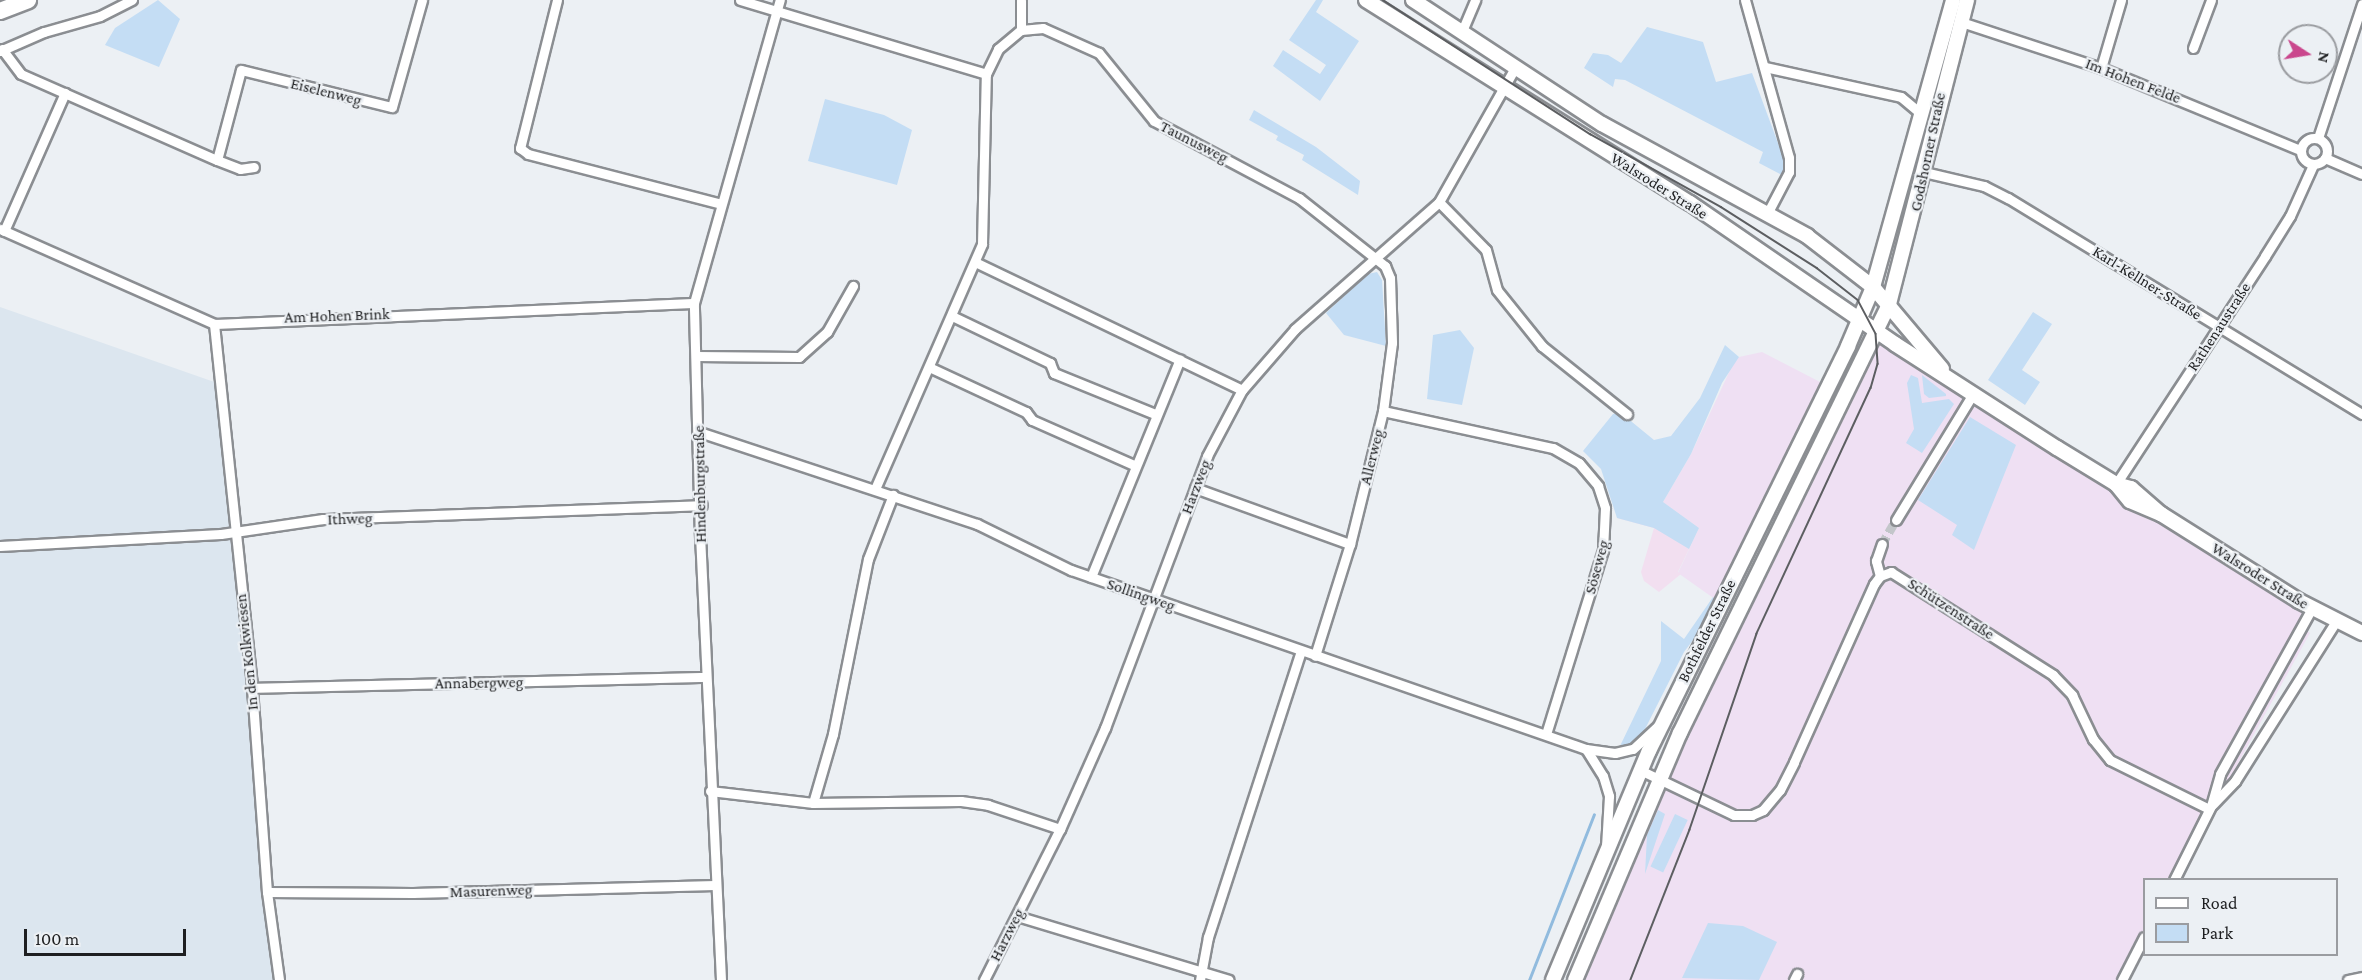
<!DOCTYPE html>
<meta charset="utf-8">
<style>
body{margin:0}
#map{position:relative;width:2362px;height:980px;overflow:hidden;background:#ecf0f4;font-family:"Crimson Pro",serif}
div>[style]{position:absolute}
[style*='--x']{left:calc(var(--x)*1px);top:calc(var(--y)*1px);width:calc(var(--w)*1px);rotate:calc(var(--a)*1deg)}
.commercial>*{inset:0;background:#efe0f3}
.built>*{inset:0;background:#dce6ef}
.education>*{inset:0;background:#f2dff0}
.green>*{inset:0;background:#c4ddf4;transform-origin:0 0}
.stream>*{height:3px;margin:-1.5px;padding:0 1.5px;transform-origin:1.5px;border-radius:1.5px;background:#91bbde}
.street-tunnel>*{height:9px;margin-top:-4.5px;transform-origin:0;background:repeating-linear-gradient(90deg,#c3c6ca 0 9px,transparent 0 13.5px)}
.roads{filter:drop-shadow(2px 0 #8b8e92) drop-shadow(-2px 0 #8b8e92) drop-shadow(0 2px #8b8e92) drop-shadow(0 -2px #8b8e92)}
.street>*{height:9px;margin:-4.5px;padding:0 4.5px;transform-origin:4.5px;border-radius:4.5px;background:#fff}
.street>.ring{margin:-4.5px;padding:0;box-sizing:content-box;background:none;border:9px solid #fff;border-radius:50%}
.secondary>*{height:14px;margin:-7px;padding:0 7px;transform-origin:7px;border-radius:7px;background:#fff}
.highway>*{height:16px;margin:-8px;padding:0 8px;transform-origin:8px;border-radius:8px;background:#fff}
.tram>*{height:1.5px;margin:-0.75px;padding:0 0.75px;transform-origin:0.75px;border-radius:0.75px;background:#5c5e61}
span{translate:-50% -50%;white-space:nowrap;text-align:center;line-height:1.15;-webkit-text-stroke:4.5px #ecf0f4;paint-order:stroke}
.street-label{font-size:16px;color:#1e1f21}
.legend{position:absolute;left:2143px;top:878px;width:195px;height:78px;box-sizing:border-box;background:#ecf0f4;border:2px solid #9a9ca0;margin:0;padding:8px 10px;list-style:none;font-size:18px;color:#1e1f21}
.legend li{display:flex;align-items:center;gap:12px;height:30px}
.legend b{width:30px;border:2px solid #9a9ca0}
.north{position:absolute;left:2278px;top:24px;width:60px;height:60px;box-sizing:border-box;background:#ecf0f4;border:2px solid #9a9ca0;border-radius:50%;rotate:102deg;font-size:16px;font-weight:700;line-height:24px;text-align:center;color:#1e1f21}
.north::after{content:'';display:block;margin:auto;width:21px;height:27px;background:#ca478d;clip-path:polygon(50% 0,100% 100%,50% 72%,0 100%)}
.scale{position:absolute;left:24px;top:929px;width:162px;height:27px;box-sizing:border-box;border:3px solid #1e1f21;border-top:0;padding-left:8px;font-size:18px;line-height:21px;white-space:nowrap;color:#1e1f21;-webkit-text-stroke:4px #ecf0f4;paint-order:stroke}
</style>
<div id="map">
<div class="commercial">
<i style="clip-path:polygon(1878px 330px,2312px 608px,2301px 626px,2310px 633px,2174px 879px,2144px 880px,2144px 937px,2122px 980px,1575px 980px,1604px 907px)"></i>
<i style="clip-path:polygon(1762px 352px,1824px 384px,1719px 602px,1678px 573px,1699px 528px,1663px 502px,1691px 454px,1732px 366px,1739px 357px)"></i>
</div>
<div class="built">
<i style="clip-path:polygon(0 307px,220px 384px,279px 980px,0 980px)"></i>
</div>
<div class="education">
<i style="clip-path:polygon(1663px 502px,1699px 528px,1678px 572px,1681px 574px,1659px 592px,1644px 581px,1641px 572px,1654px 528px,1617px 518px)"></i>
</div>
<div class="green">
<i style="clip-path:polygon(158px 0,180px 19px,159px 67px,105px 45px,115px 28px)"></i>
<i style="clip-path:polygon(1316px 0,1323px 0,1316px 12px,1359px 41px,1320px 101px,1273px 66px,1283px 50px,1320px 74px,1326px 65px,1289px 40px)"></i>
<i style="clip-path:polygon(1647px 27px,1703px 42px,1716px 82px,1752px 73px,1785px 162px,1782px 175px,1759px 163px,1763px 152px,1625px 80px,1615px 79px,1613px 87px,1584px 68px,1593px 53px,1608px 55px,1621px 63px)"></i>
<i style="clip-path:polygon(825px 99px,884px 115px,912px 130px,897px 185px,808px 161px)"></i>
<i style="clip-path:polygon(1254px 110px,1316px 147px,1360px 181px,1358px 195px,1302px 160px,1304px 155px,1276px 140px,1278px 136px,1249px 120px)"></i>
<i style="clip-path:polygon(1377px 272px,1382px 280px,1386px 346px,1344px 335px,1326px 313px,1368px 274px)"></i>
<i style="clip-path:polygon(2033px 312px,2052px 324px,2022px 370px,2040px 382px,2025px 405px,1988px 380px)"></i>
<i style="clip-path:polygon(1460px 330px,1474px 348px,1462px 405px,1427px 399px,1433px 335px)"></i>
<i style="clip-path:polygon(1725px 345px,1739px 357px,1722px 383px,1691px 454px,1663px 502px,1699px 528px,1689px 549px,1654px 528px,1617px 518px,1601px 469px,1583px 451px,1613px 414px,1621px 413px,1654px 440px,1671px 436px,1700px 398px)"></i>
<i style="clip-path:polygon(1911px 375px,1918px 378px,1922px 403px,1949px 399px,1954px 404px,1922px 453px,1906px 443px,1914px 429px,1907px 383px)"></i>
<i style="clip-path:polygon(1922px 375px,1946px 394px,1946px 396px,1929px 398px,1924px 394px)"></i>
<i style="clip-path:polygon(1970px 417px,2016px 445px,1974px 550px,1952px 535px,1957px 525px,1918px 500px)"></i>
<i style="clip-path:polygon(1713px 597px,1716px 600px,1706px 623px,1684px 652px,1642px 735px,1632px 744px,1620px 746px,1661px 661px,1661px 621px,1684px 639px)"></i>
<i style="clip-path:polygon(1658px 810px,1665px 814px,1645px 874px,1647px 835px)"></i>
<i style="left:1675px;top:814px;width:14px;height:58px;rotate:25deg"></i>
<i style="clip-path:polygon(1708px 923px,1743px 926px,1777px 942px,1759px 980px,1682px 978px)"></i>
</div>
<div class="stream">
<i style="--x:1529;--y:980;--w:178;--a:-68.6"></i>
</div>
<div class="street-tunnel">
<i style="--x:1882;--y:544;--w:28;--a:-60"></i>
</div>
<div class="roads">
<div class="street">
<i style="--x:557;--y:0;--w:153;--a:104"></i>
<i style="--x:520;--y:148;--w:10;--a:37"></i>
<i style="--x:528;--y:154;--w:199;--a:14.5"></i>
<i style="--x:740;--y:0;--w:257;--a:16.7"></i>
<i style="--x:1745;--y:0;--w:164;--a:74.4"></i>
<i style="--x:1789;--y:158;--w:14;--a:90"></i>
<i style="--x:1789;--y:172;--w:45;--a:117.7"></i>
<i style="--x:1961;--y:22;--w:147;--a:18.2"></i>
<i style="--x:2101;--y:68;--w:215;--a:22.4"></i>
<i style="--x:1021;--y:30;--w:22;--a:-5"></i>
<i style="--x:1043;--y:28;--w:61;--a:24.1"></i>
<i style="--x:1099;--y:53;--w:87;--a:51"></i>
<i style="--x:1154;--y:121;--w:164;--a:28"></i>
<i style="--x:1299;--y:198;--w:110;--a:38.3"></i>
<i style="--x:1385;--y:266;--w:13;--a:67"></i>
<i style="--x:1390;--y:278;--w:65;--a:88.2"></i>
<i style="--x:1392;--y:343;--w:69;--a:97.5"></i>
<i style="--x:1383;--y:411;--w:137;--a:103.9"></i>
<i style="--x:1350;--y:544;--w:117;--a:107.4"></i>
<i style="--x:1462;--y:31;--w:34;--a:-67"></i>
<i style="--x:2193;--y:48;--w:51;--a:-69.4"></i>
<i style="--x:2;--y:49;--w:31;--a:53"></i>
<i style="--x:21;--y:74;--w:214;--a:23.7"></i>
<i style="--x:217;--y:160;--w:25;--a:21"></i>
<i style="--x:240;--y:169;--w:14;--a:-8"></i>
<i style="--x:0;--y:51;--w:48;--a:-23.4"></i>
<i style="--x:44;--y:32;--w:58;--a:-15.9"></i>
<i style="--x:100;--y:16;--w:36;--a:-27"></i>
<i style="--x:1765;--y:67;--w:139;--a:12.4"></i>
<i style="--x:1901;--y:97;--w:23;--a:40"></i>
<i style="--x:2101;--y:68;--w:71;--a:-73.6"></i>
<i style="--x:2318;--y:138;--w:141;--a:-71.8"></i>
<i class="ring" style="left:2301px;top:138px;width:17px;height:17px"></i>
<i style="--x:2325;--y:158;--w:40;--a:23.4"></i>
<i style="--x:217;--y:160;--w:93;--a:-75.1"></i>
<i style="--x:241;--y:70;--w:155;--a:13.8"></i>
<i style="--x:392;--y:107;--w:111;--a:-74.3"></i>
<i style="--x:1924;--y:172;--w:62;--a:13.1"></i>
<i style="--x:1984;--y:186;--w:27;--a:27"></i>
<i style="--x:2008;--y:198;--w:415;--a:31.4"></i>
<i style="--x:1439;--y:202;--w:67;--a:45.6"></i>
<i style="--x:1486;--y:250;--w:41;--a:74.6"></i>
<i style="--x:1497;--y:290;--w:72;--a:51.2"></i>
<i style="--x:1542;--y:346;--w:109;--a:38.7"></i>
<i style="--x:0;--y:229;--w:234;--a:23.9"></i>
<i style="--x:214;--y:324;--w:480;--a:-2.5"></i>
<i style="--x:4;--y:231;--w:151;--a:-66.2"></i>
<i style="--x:975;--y:262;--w:296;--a:25.6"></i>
<i style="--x:952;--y:316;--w:109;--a:25.6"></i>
<i style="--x:1050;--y:363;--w:11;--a:68"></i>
<i style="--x:1054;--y:373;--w:109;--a:22.1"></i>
<i style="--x:214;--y:324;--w:366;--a:84"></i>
<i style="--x:252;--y:688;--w:205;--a:85.8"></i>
<i style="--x:267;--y:892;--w:89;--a:82.2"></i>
<i style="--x:696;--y:356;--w:103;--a:0.6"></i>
<i style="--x:799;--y:357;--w:38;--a:-42"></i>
<i style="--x:827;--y:332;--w:53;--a:-60.5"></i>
<i style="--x:929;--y:367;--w:107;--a:24.9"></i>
<i style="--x:1026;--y:412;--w:10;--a:53"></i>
<i style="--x:1032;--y:420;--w:111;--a:23.8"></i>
<i style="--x:1383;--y:411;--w:174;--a:12.3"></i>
<i style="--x:1553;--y:448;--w:30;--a:30"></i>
<i style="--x:1579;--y:463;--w:30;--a:50"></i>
<i style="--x:1598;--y:486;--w:23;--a:72"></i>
<i style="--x:1605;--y:508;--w:42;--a:92.7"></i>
<i style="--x:1603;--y:550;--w:193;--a:107.2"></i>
<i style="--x:699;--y:432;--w:293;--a:18.3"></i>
<i style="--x:977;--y:524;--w:105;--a:26.1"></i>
<i style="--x:1071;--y:570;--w:545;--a:19.17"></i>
<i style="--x:1586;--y:749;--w:29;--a:8"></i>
<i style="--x:1615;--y:753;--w:18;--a:-13"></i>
<i style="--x:1633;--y:749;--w:33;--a:-43"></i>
<i style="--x:2116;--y:484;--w:272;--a:-56.8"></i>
<i style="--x:2265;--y:256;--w:47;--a:-58"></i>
<i style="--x:2290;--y:216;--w:56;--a:-65.7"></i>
<i style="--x:1195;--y:488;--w:165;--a:19.9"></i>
<i style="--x:875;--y:489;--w:267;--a:-66.4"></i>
<i style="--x:982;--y:244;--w:170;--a:-88.7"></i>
<i style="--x:986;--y:74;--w:28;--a:-64"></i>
<i style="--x:998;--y:49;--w:30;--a:-40"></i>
<i style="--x:1021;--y:30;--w:30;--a:-90"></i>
<i style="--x:1896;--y:520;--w:148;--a:-58.6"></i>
<i style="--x:0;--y:546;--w:221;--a:-3.1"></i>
<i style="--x:221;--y:534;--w:103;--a:-8.4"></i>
<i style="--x:323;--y:519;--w:379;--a:-2.1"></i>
<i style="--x:1880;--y:576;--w:16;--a:-105"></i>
<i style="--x:1876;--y:561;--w:18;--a:-71"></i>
<i style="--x:1091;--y:577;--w:235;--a:-67.8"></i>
<i style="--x:252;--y:688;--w:454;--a:-1.4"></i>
<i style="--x:1586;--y:749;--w:32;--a:58"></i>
<i style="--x:1603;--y:776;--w:21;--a:73"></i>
<i style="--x:1609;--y:796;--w:50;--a:93.4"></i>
<i style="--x:1640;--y:770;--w:104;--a:25.6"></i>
<i style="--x:1734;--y:815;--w:18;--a:0"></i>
<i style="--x:1752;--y:815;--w:12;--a:-24"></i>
<i style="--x:1763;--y:810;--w:26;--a:-50"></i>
<i style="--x:1780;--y:790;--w:31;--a:-63"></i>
<i style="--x:1794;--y:762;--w:195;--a:-65.8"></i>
<i style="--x:1874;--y:584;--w:10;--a:-53"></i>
<i style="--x:1880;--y:576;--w:12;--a:-20"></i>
<i style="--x:1891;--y:572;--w:192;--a:32.4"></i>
<i style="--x:2053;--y:675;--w:28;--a:46"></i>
<i style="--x:2072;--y:695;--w:49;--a:64.5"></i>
<i style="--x:2093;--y:739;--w:27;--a:51"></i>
<i style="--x:2110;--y:760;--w:110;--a:26.3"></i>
<i style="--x:710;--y:791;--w:104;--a:6.6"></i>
<i style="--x:813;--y:803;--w:148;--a:-0.8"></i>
<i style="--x:961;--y:801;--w:27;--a:8"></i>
<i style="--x:988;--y:805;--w:76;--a:18.4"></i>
<i style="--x:813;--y:803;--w:72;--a:-73.8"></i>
<i style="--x:833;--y:734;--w:178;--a:-78.7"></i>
<i style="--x:868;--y:559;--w:69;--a:-68.7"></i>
<i style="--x:2213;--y:804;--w:32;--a:-46"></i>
<i style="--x:2235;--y:781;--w:189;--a:-57.7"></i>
<i style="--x:2174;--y:880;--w:83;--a:-63.4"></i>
<i style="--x:2211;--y:806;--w:33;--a:-74"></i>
<i style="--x:2220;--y:774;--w:190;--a:-61"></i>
<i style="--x:267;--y:892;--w:146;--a:0.4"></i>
<i style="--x:413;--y:893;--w:302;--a:-1.5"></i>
<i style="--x:1017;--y:916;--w:221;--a:16.8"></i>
<i style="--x:721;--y:980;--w:442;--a:-92.7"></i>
<i style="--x:700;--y:538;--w:235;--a:-91.5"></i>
<i style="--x:694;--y:303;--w:315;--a:-74.2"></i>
<i style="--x:984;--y:980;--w:169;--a:-63.3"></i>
<i style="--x:1060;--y:829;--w:111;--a:-66"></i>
<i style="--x:1105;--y:728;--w:290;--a:-69.4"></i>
<i style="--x:1207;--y:456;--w:75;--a:-62.1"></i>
<i style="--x:1242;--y:390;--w:81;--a:-49"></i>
<i style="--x:1295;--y:329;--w:192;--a:-41.4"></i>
<i style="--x:1439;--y:202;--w:156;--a:-60.5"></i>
<i style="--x:1200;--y:980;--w:44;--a:-79.5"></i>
<i style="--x:1208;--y:937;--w:301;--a:-72"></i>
<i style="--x:1794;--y:980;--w:7;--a:-63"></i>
<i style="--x:2122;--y:980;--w:48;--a:-62.9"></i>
<i style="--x:2348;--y:980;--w:14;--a:-12"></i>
</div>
<div class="secondary">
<i style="--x:1366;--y:0;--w:382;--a:32.1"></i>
<i style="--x:1690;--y:203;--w:249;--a:34.5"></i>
<i style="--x:1895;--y:344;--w:193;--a:32.7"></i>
<i style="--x:2057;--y:448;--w:69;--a:31.4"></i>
<i style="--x:2116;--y:484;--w:16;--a:15"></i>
<i style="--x:2131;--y:488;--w:40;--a:41"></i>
<i style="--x:1413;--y:0;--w:226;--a:33.3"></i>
<i style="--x:1602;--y:124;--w:234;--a:28.6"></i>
<i style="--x:1807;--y:236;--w:83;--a:37.7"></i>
<i style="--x:1873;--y:287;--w:107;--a:49.9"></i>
<i style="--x:2116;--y:484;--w:22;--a:51"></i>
<i style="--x:2130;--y:501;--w:34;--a:23"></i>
<i style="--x:2161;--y:514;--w:163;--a:32.2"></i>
<i style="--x:2299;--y:601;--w:71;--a:26.9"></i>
<i style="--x:1553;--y:980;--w:248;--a:-67.3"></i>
<i style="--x:1649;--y:751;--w:451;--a:-63.8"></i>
<i style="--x:1848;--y:346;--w:64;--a:-67"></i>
<i style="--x:1873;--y:287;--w:298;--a:-74.4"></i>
<i style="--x:1575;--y:980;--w:268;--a:-67"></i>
<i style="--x:1680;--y:733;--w:477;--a:-64"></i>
<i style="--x:1889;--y:304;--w:314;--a:-75.6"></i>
</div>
<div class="highway">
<i style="--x:0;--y:11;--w:30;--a:-21"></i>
</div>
</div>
<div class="tram">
<i style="--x:1383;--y:0;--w:247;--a:32.9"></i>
<i style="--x:1590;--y:134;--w:150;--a:29.1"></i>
<i style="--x:1721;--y:207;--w:114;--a:32.4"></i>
<i style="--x:1817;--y:268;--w:52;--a:38"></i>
<i style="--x:1858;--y:300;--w:38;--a:62"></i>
<i style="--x:1876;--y:334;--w:30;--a:86"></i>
<i style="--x:1878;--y:364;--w:25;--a:106"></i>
<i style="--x:1871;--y:388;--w:271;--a:114.9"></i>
<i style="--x:1757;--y:634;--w:207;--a:108.9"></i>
<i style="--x:1690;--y:830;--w:161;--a:111.5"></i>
</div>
<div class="street-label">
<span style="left:2133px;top:81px;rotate:21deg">Im Hohen Felde</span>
<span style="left:326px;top:92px;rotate:14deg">Eiselenweg</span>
<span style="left:1194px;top:142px;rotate:27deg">Taunusweg</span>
<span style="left:1928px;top:152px;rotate:-78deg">Godshorner Straße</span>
<span style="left:1659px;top:186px;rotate:32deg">Walsroder Straße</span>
<span style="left:2147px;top:283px;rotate:32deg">Karl-Kellner-Straße</span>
<span style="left:337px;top:316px;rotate:-2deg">Am Hohen Brink</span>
<span style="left:2219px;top:327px;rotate:-57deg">Rathenaustraße</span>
<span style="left:1372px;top:457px;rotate:-76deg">Allerweg</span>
<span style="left:700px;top:484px;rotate:-91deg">Hindenburgstraße</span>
<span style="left:1196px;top:487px;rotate:-69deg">Harzweg</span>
<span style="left:350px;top:519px;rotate:-2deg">Ithweg</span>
<span style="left:1597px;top:567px;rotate:-75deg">Söseweg</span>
<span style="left:2260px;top:576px;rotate:32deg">Walsroder Straße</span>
<span style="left:1141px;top:595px;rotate:19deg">Sollingweg</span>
<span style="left:1951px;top:609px;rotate:33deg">Schützenstraße</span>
<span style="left:1707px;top:631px;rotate:-64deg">Bothfelder Straße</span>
<span style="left:247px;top:652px;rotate:-96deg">In den Kolkwiesen</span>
<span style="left:479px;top:683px;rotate:-1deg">Annabergweg</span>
<span style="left:491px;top:891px;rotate:-2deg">Masurenweg</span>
<span style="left:1007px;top:935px;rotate:-63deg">Harzweg</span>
</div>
<ul class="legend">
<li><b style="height:8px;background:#fff"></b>Road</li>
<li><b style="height:16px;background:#c4ddf4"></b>Park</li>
</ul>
<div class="north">N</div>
<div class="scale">100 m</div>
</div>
